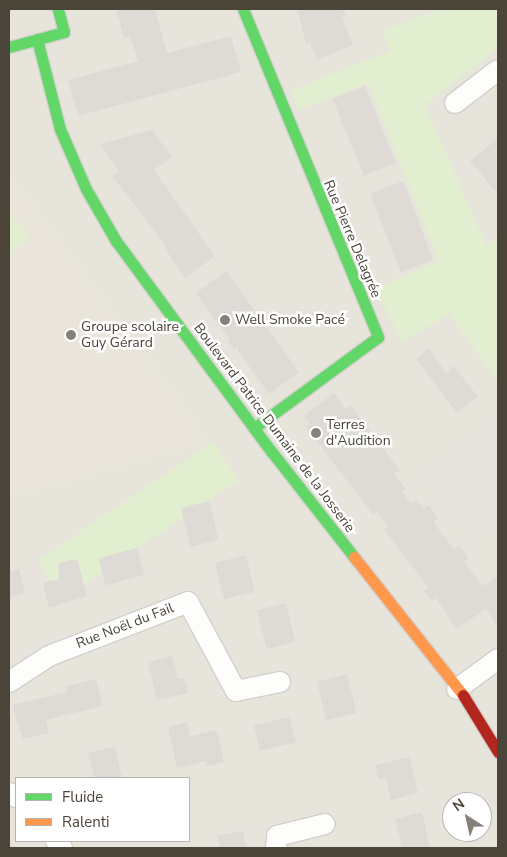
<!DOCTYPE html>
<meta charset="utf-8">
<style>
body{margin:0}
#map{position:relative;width:507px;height:857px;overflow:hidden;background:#f4f2ee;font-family:"Nunito Sans",sans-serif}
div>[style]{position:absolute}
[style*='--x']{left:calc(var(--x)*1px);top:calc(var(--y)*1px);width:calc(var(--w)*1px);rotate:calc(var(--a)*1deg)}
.residential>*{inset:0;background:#e7e4dc}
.education>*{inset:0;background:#eae5da}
.green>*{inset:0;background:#e1eecf;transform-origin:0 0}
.parking>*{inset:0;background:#e6e3df}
.building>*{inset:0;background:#dedbd6;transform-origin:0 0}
.roads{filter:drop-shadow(1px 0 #d2d0cb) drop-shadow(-1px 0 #d2d0cb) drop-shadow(0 1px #d2d0cb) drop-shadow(0 -1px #d2d0cb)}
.street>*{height:20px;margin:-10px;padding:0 10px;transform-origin:10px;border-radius:10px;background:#fdfdfc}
.fast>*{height:11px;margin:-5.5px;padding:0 5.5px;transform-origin:5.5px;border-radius:5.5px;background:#63d668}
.slow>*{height:11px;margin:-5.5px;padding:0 5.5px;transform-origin:5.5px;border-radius:5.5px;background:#ff974d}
.jam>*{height:11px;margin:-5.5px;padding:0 5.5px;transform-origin:5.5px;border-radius:5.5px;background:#b3261e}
.dots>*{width:14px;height:14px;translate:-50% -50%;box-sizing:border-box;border:2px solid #fff;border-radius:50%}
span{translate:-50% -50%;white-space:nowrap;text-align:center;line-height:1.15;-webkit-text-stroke:5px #fff;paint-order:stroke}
.street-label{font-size:14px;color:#4b4439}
.poi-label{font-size:14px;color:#4b4439}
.left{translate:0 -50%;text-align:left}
.frame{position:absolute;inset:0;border:10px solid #4b4439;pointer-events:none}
.legend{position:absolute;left:15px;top:777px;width:175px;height:65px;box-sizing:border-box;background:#fff;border:1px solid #b7b4b0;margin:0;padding:6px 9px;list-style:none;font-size:15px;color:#4b4439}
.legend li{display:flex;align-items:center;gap:10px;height:25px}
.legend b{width:25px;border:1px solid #b7b4b0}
.north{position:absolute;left:442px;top:792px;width:50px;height:50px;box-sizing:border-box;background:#fff;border:1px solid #b7b4b0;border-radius:50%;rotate:325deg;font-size:14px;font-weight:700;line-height:20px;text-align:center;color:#4b4439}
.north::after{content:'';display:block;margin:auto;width:18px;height:22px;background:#868178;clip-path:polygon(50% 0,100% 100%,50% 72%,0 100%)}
</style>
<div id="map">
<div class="residential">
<i style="clip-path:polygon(evenodd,9px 9px,498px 9px,498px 848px,9px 848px,9px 9px,16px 778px,189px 778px,189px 841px,16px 841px,16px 778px,9px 9px,452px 802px,482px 802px,482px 832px,452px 832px,452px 802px)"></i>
</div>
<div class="education">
<i style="clip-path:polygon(9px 167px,53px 227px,213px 442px,9px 500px)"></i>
</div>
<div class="green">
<i style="clip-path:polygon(441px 9px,498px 9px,498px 48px,425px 105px,486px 245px,498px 237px,498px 382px,449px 314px,402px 342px,375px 288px,439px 261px,368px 83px,298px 110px,291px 90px,390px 51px,382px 31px)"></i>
<i style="clip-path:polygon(9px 210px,30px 237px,9px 254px)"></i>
<i style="left:213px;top:442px;width:46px;height:212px;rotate:56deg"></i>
</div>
<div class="parking">
<i style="clip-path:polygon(498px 421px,498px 537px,491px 528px,474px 540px,423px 476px)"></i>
</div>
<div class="building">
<i style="clip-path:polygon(116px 9px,155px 9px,167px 53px,231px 36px,241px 72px,78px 116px,68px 80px,138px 61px,130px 36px,124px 38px)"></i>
<i style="clip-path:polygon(297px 9px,343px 9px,346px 16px,342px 17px,353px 45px,317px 60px,310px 42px,306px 44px)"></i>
<i style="left:365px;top:86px;width:83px;height:35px;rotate:68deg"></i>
<i style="clip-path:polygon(152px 130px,172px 157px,154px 170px,215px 256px,185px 278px,164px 247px,166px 246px,112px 176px,119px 171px,100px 144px)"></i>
<i style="clip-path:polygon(498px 138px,498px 194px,470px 161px)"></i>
<i style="left:403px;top:181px;width:84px;height:35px;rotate:69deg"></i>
<i style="clip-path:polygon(226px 271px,299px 372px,269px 394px,238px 351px,238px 346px,234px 350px,227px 340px,231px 337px,227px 336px,196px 293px)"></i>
<i style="clip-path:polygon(429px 348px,446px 373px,454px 366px,478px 397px,457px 413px,416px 359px)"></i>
<i style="clip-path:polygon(334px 393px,346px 409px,350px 405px,400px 470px,394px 474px,406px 489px,402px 492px,411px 503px,416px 499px,424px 509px,429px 505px,438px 518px,433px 522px,454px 549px,459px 545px,469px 558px,464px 562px,483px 586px,498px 575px,498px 628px,486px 609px,456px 629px,436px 598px,432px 601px,424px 591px,429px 588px,384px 529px,388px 526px,377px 511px,373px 515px,306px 427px,310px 424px,304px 416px)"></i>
<i style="left:209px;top:501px;width:40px;height:29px;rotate:76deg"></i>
<i style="left:137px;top:548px;width:28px;height:40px;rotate:75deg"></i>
<i style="left:246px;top:555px;width:38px;height:32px;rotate:76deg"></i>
<i style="clip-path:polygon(74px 559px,78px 561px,87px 596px,49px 608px,43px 583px,59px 579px,58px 563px)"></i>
<i style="clip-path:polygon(19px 569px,25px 593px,9px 598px,9px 572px)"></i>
<i style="left:286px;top:603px;width:40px;height:30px;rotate:76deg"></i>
<i style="clip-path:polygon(172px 656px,178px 679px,184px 678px,188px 693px,157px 700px,148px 662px)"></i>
<i style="left:347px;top:674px;width:40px;height:31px;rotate:76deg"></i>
<i style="clip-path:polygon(96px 679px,103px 706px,46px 720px,49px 733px,23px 739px,12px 705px,67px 692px,66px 686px)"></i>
<i style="left:290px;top:717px;width:26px;height:37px;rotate:77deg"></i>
<i style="clip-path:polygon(187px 722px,190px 736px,217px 730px,224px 762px,207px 766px,206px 761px,177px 768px,168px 727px)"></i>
<i style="clip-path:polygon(115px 747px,122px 778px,94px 778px,88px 753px)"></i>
<i style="clip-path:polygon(410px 757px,418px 793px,391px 800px,386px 778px,378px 780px,375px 765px)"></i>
<i style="clip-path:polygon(422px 812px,430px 848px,402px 848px,395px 819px)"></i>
<i style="clip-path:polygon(243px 831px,247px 848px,220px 848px,217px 836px)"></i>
</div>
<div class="roads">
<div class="street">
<i style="--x:455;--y:103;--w:54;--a:-37.5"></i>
<i style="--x:9;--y:682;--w:48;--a:-33"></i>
<i style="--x:49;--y:656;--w:149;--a:-21.2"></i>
<i style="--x:188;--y:602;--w:101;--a:61.7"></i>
<i style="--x:236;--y:691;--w:45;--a:-11.6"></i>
<i style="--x:457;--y:689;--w:51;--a:-36.2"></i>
<i style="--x:9;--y:793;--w:8;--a:30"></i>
<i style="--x:56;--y:841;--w:9;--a:49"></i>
<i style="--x:276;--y:848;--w:12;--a:-85"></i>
<i style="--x:277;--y:836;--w:49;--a:-14"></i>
</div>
<div class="fast">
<i style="--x:243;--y:9;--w:355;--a:67.6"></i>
<i style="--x:378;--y:337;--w:154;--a:143.7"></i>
<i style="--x:37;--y:39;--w:93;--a:75.7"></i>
<i style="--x:60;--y:129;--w:65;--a:66.6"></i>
<i style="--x:86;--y:189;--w:60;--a:60"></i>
<i style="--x:116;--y:241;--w:261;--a:53.6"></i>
<i style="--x:271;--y:451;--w:135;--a:51.9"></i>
<i style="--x:9;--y:47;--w:57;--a:-15.3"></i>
<i style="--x:64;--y:32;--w:24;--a:-105"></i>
</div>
<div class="slow">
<i style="--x:354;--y:557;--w:176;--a:51.7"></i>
</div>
<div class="jam">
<i style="--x:463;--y:695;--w:67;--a:58.4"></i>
</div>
</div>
<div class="dots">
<i style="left:225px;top:320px;background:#868178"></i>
<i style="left:71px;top:335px;background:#868178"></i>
<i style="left:316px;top:433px;background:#868178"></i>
</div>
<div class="street-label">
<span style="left:352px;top:239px;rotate:67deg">Rue Pierre Delagrée</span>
<span style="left:274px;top:428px;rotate:53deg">Boulevard Patrice Dumaine de la Josserie</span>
<span style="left:125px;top:626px;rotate:-21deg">Rue Noël du Fail</span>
</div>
<div class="poi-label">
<span class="left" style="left:235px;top:320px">Well Smoke Pacé</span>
<span class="left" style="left:81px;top:335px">Groupe scolaire<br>Guy Gérard</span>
<span class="left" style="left:326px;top:433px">Terres<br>d'Audition</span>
</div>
<div class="frame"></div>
<ul class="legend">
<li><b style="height:6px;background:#63d668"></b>Fluide</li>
<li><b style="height:6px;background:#ff974d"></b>Ralenti</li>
</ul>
<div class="north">N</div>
</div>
